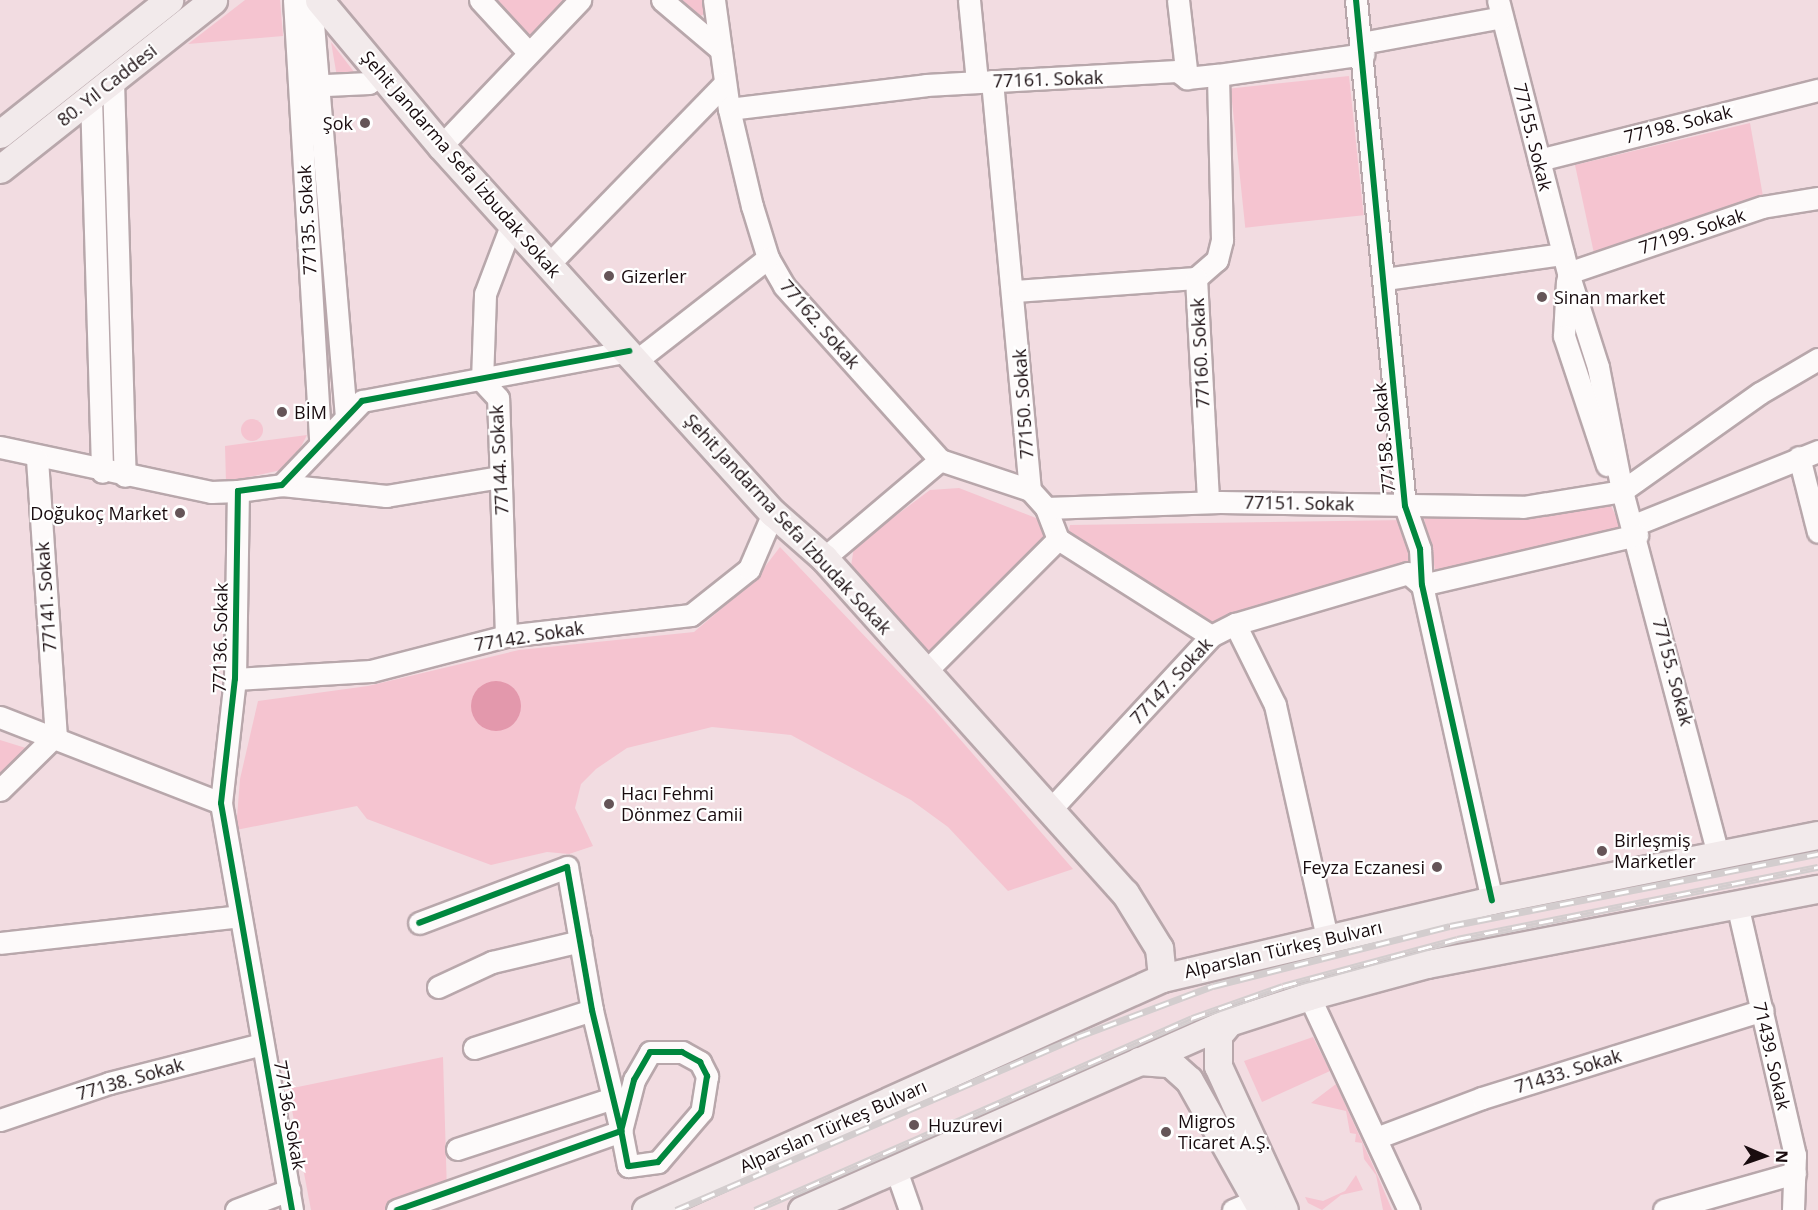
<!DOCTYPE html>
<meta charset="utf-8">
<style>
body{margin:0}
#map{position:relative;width:1818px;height:1210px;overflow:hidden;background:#f2dce1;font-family:"Open Sans",sans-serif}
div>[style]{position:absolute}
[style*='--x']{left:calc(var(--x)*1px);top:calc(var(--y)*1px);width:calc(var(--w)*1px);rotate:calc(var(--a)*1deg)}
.green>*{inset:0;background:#f5c4d0;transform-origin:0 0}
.round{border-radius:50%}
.water>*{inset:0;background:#e398ac}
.roads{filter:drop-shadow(2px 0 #b8a7ab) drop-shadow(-2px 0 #b8a7ab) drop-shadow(0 2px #b8a7ab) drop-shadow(0 -2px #b8a7ab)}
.minor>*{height:21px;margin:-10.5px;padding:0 10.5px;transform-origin:10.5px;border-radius:10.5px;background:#fdfafa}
.major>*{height:27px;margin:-13.5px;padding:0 13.5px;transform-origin:13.5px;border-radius:13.5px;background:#f2eaeb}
.rail>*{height:7px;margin-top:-3.5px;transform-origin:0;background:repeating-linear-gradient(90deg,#fff 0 14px,#d3cdce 0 28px);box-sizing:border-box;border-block:2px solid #d3cdce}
.cycleway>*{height:6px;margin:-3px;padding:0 3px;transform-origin:3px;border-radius:3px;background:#00873e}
.dots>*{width:16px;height:16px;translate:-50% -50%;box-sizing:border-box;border:3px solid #fff;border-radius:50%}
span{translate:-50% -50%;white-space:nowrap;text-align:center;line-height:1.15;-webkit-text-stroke:4.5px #fff;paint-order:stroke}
.street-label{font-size:18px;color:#190c0f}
.poi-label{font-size:18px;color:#190c0f}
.right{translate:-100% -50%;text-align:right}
.left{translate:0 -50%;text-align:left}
.north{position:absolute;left:1734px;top:1126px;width:60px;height:60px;-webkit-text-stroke:4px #fff;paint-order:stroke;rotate:92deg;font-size:16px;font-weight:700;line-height:24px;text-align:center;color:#190c0f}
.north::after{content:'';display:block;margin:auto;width:21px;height:27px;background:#190c0f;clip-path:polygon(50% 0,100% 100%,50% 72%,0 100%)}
</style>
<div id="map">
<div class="green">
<i style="clip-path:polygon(245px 0,280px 0,283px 36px,188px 44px)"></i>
<i style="clip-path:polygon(496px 0,567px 0,530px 39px)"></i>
<i style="clip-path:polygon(674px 0,702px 0,704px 14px,694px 20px)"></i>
<i style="clip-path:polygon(331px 42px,358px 77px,337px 77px)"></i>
<i style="left:1349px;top:76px;width:140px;height:119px;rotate:84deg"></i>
<i style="left:307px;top:93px;width:4px;height:297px"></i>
<i style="clip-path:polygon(1750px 123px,1764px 202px,1595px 258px,1575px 165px)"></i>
<i class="round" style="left:241px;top:419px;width:22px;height:22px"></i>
<i style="clip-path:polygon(307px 435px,290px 468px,226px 482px,225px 446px)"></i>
<i style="clip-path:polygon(959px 488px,1049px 523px,1045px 552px,928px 655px,851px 566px,854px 547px,930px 490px)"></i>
<i style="clip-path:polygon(1609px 502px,1623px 530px,1436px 574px,1424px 518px,1523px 515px)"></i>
<i style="clip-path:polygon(1406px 520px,1411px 562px,1207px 627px,1067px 540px,1070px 525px)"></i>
<i style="clip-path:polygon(780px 547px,932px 707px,1073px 869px,1008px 891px,948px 827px,911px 800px,791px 735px,712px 727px,627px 748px,596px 769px,581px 784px,575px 808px,593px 846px,569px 854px,547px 852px,491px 865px,367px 819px,357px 806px,236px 830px,240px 779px,258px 701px,368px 686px,519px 650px,694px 632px,754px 581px)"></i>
<i style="clip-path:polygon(0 740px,29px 749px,0 784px)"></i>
<i style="clip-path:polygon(1313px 1037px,1330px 1071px,1262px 1102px,1244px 1061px)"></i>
<i style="clip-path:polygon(443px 1057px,447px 1193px,387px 1210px,311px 1210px,288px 1089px)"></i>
<i style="clip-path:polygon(1336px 1084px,1379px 1179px,1392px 1210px,1383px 1210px,1376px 1175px,1364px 1159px,1362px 1143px,1355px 1142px,1356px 1134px,1350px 1133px,1346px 1111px,1311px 1103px)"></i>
<i style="clip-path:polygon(1356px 1175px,1363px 1190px,1341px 1195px,1322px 1210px,1308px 1203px,1305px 1197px,1323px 1201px,1345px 1191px)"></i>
</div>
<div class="water">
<i class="round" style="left:471px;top:681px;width:50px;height:50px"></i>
</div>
<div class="roads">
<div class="minor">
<i style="--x:294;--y:0;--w:442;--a:86.6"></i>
<i style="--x:311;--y:0;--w:416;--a:85.2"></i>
<i style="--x:480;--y:0;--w:71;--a:47.3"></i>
<i style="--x:662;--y:0;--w:77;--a:40.3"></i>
<i style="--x:714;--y:0;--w:110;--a:82.2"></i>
<i style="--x:729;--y:109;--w:100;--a:76.7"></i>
<i style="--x:752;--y:206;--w:54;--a:72.9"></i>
<i style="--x:768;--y:258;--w:32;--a:60"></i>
<i style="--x:784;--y:286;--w:234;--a:48.1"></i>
<i style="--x:940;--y:460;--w:95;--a:18.4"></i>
<i style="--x:969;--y:0;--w:82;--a:84.4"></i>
<i style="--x:1178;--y:0;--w:79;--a:83.4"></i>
<i style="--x:1356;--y:0;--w:508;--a:84.47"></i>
<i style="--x:1405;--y:506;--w:46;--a:70.8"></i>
<i style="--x:1420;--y:549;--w:36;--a:87"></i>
<i style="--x:1422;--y:585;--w:323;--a:77.5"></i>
<i style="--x:1498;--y:0;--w:282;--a:75.6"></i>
<i style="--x:1568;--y:273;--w:99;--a:72.3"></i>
<i style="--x:1598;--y:367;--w:126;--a:79"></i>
<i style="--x:1622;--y:491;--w:375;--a:75.2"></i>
<i style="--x:1362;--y:43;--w:142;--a:-10.5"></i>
<i style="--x:113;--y:81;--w:395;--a:88.3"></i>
<i style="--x:992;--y:81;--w:411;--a:84.7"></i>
<i style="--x:1030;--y:490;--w:24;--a:48"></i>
<i style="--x:1046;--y:508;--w:33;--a:69"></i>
<i style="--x:1058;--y:539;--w:181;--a:32.4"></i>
<i style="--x:305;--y:86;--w:64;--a:-2.7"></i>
<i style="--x:369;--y:83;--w:15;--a:-42"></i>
<i style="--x:91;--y:97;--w:375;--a:88.3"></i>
<i style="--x:729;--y:109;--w:198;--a:-6.9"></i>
<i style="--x:926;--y:85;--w:251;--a:-3.2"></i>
<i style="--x:1177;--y:71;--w:12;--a:35"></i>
<i style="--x:1187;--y:78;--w:31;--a:-6"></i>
<i style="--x:1218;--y:75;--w:147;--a:-8.2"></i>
<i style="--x:441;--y:146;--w:202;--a:-46.4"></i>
<i style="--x:1539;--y:160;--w:288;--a:-14.1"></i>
<i style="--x:549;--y:264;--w:252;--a:-45.8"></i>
<i style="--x:1568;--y:273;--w:205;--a:-18.8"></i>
<i style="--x:1762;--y:207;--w:57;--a:-9.1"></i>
<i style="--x:1196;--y:278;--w:28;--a:-41"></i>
<i style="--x:1217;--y:260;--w:21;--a:-76"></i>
<i style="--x:1222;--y:240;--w:165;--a:-91.4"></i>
<i style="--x:1385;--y:279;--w:180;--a:-8"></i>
<i style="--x:1567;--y:281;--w:55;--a:93.1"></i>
<i style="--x:1564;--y:336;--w:136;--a:71.6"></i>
<i style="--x:1015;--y:291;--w:181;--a:-4.1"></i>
<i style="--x:1196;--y:278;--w:224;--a:86.9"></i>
<i style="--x:637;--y:360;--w:166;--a:-37.9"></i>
<i style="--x:0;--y:447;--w:216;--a:12"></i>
<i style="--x:211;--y:492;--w:27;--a:-2"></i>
<i style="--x:1799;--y:457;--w:77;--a:75.8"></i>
<i style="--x:37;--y:459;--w:277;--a:86.1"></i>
<i style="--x:282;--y:485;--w:105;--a:6"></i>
<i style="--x:386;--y:496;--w:116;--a:-9.5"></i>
<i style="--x:1046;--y:508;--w:174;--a:-2"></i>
<i style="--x:1220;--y:502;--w:303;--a:0.9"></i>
<i style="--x:1523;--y:507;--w:100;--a:-9.2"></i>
<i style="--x:1622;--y:491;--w:169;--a:-35.4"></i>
<i style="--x:1760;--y:393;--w:67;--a:-30.4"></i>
<i style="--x:1634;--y:525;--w:198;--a:-21.9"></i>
<i style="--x:824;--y:558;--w:152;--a:-40.2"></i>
<i style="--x:1235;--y:624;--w:90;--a:63.7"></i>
<i style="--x:1275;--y:705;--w:239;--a:77.4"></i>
<i style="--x:506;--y:636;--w:238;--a:-91.9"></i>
<i style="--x:498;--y:398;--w:23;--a:-133"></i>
<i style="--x:482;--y:381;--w:87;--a:-88"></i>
<i style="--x:485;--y:294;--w:76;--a:-69.2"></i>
<i style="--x:925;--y:672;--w:188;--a:-45"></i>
<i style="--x:235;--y:679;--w:136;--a:-3.4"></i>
<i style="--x:371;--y:671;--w:139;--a:-14.5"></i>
<i style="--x:506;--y:636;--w:186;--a:-6.5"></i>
<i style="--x:691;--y:615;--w:74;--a:-38.4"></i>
<i style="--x:749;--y:569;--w:61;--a:-66.8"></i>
<i style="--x:0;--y:717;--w:237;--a:21.3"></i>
<i style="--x:0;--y:790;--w:78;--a:-44.5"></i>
<i style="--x:1050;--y:810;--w:237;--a:-47.2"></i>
<i style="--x:1211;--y:636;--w:27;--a:-27"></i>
<i style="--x:1235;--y:624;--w:180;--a:-16.4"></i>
<i style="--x:1408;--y:573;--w:18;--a:41"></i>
<i style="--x:1422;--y:585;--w:221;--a:-13.1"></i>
<i style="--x:1737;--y:904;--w:258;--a:77"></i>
<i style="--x:1795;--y:1155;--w:55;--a:92.1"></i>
<i style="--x:0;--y:943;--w:241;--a:-6.4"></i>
<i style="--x:438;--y:987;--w:60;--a:-24.8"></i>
<i style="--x:492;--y:962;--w:91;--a:-13.3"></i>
<i style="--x:1309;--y:996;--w:236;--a:65"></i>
<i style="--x:474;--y:1048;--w:124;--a:-17.9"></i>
<i style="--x:0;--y:1120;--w:115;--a:-18.7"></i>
<i style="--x:109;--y:1083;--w:158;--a:-14.3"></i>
<i style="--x:1376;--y:1138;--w:113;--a:-20.7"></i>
<i style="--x:1482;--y:1098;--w:294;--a:-17.4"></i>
<i style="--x:457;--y:1149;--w:164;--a:-18.1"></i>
<i style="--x:895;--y:1167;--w:46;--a:70.8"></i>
<i style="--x:236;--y:1210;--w:57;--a:-20.7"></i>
<i style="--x:292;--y:1210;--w:413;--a:-99.9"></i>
<i style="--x:221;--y:803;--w:125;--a:-83.6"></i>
<i style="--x:235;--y:679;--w:188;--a:-89.1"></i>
<i style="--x:238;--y:491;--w:44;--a:-7.8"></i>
<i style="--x:282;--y:485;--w:116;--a:-46.4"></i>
<i style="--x:362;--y:401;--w:272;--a:-10.6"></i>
<i style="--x:397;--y:1210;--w:238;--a:-19.4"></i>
<i style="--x:621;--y:1131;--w:53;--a:-75.7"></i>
<i style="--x:634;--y:1080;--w:32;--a:-60"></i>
<i style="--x:650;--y:1052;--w:32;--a:0"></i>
<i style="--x:682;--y:1052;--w:21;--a:29"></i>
<i style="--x:700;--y:1062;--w:16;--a:63"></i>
<i style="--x:707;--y:1076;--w:36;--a:99"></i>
<i style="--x:701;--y:1112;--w:66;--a:130.7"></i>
<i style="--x:658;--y:1162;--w:30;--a:172"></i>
<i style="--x:628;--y:1166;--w:36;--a:-101"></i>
<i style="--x:621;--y:1131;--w:124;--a:-103.5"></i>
<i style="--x:592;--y:1010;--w:145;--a:-99.9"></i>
<i style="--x:567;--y:867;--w:158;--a:159.3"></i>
<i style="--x:1233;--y:1210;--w:26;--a:-23"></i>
<i style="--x:1664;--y:1210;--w:136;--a:-15.8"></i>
</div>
<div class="major">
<i style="--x:319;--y:0;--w:190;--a:50.1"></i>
<i style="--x:441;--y:146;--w:495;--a:47.9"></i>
<i style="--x:773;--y:513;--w:68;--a:41.4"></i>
<i style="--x:824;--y:558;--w:450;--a:48.1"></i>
<i style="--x:1125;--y:893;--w:65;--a:58.3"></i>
<i style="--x:1159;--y:948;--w:30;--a:84"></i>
<i style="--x:0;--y:134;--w:216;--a:-38.4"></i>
<i style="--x:0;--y:169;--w:272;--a:-38.4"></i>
<i style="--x:1229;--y:1022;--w:17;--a:130"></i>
<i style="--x:1218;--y:1035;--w:31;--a:90"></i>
<i style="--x:1218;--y:1066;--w:158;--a:65.4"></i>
<i style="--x:1139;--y:1061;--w:31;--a:4"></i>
<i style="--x:1170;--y:1063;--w:25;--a:42"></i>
<i style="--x:1189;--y:1080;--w:149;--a:60.7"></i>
<i style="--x:646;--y:1210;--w:566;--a:-24.21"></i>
<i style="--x:1162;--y:978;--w:339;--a:-13.3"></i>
<i style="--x:1492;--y:900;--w:332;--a:-11.3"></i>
<i style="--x:802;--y:1210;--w:467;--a:-23.8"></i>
<i style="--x:1229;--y:1022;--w:84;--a:-18"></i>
<i style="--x:1309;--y:996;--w:122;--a:-15.2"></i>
<i style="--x:1427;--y:964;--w:398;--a:-10.9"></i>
</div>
</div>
<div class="rail">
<i style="--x:676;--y:1210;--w:437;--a:-23.3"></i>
<i style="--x:1077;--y:1037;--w:145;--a:-20.6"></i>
<i style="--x:1213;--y:986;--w:244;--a:-14.2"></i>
<i style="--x:1450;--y:926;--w:375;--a:-11.1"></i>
<i style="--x:755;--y:1210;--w:477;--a:-23.7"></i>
<i style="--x:1192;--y:1018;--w:96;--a:-19.4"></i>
<i style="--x:1283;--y:986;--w:180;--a:-15.1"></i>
<i style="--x:1457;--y:939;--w:368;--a:-11.3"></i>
</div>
<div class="cycleway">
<i style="--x:1356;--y:0;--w:508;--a:84.47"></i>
<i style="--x:1405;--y:506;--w:46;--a:70.8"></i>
<i style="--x:1420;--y:549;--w:36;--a:87"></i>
<i style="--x:1422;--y:585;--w:323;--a:77.5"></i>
<i style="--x:292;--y:1210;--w:413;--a:-99.9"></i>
<i style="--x:221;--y:803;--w:125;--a:-83.6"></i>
<i style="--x:235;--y:679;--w:188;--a:-89.1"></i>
<i style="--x:238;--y:491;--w:44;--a:-7.8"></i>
<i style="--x:282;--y:485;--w:116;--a:-46.4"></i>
<i style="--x:362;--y:401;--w:272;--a:-10.6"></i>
<i style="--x:397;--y:1210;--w:238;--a:-19.4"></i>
<i style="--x:621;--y:1131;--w:53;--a:-75.7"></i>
<i style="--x:634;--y:1080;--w:32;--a:-60"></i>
<i style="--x:650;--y:1052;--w:32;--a:0"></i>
<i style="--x:682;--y:1052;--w:21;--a:29"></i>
<i style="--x:700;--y:1062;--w:16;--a:63"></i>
<i style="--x:707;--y:1076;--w:36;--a:99"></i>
<i style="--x:701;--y:1112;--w:66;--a:130.7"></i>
<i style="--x:658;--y:1162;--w:30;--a:172"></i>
<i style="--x:628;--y:1166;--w:36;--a:-101"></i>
<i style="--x:621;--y:1131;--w:124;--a:-103.5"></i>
<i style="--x:592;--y:1010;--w:145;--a:-99.9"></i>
<i style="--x:567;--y:867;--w:158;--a:159.3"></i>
</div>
<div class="dots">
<i style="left:365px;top:123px;background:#655558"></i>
<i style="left:609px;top:276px;background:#655558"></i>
<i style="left:1542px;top:297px;background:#655558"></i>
<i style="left:282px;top:412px;background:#655558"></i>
<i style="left:180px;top:513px;background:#655558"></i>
<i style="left:609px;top:804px;background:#655558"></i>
<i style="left:1602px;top:851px;background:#655558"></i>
<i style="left:1437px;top:867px;background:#655558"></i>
<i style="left:914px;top:1125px;background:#655558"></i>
<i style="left:1166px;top:1132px;background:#655558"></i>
</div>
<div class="street-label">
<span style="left:1048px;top:79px;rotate:-2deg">77161. Sokak</span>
<span style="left:107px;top:85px;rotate:-38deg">80. Yıl Caddesi</span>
<span style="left:1678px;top:124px;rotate:-14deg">77198. Sokak</span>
<span style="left:1533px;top:137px;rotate:76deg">77155. Sokak</span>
<span style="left:461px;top:164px;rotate:49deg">Şehit Jandarma Sefa İzbudak Sokak</span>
<span style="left:307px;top:220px;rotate:-93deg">77135. Sokak</span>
<span style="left:1692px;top:231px;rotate:-18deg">77199. Sokak</span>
<span style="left:820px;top:324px;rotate:49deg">77162. Sokak</span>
<span style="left:1200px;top:353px;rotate:-93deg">77160. Sokak</span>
<span style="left:1023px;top:404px;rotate:-94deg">77150. Sokak</span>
<span style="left:1384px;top:438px;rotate:-95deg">77158. Sokak</span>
<span style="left:499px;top:460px;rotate:-93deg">77144. Sokak</span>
<span style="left:1299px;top:503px;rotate:1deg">77151. Sokak</span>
<span style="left:788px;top:524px;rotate:47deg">Şehit Jandarma Sefa İzbudak Sokak</span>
<span style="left:46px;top:597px;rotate:-94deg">77141. Sokak</span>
<span style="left:529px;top:636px;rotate:-9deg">77142. Sokak</span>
<span style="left:220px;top:638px;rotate:-89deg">77136. Sokak</span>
<span style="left:1673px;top:672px;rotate:75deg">77155. Sokak</span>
<span style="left:1171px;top:681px;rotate:-47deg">77147. Sokak</span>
<span style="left:1283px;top:949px;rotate:-13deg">Alparslan Türkeş Bulvarı</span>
<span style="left:1772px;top:1056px;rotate:77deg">71439. Sokak</span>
<span style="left:1568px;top:1071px;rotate:-17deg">71433. Sokak</span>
<span style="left:130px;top:1079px;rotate:-16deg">77138. Sokak</span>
<span style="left:290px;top:1115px;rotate:80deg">77136. Sokak</span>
<span style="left:833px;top:1126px;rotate:-24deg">Alparslan Türkeş Bulvarı</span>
</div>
<div class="poi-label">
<span class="right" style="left:353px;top:123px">Şok</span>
<span class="left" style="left:621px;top:276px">Gizerler</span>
<span class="left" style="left:1554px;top:297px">Sinan market</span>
<span class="left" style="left:294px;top:412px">BİM</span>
<span class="right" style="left:168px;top:513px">Doğukoç Market</span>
<span class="left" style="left:621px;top:804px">Hacı Fehmi<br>Dönmez Camii</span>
<span class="left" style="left:1614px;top:851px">Birleşmiş<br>Marketler</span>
<span class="right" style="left:1425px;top:867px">Feyza Eczanesi</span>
<span class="left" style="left:1178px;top:1132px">Migros<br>Ticaret A.Ş.</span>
<span class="left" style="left:928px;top:1125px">Huzurevi</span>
</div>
<div class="north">N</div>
</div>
